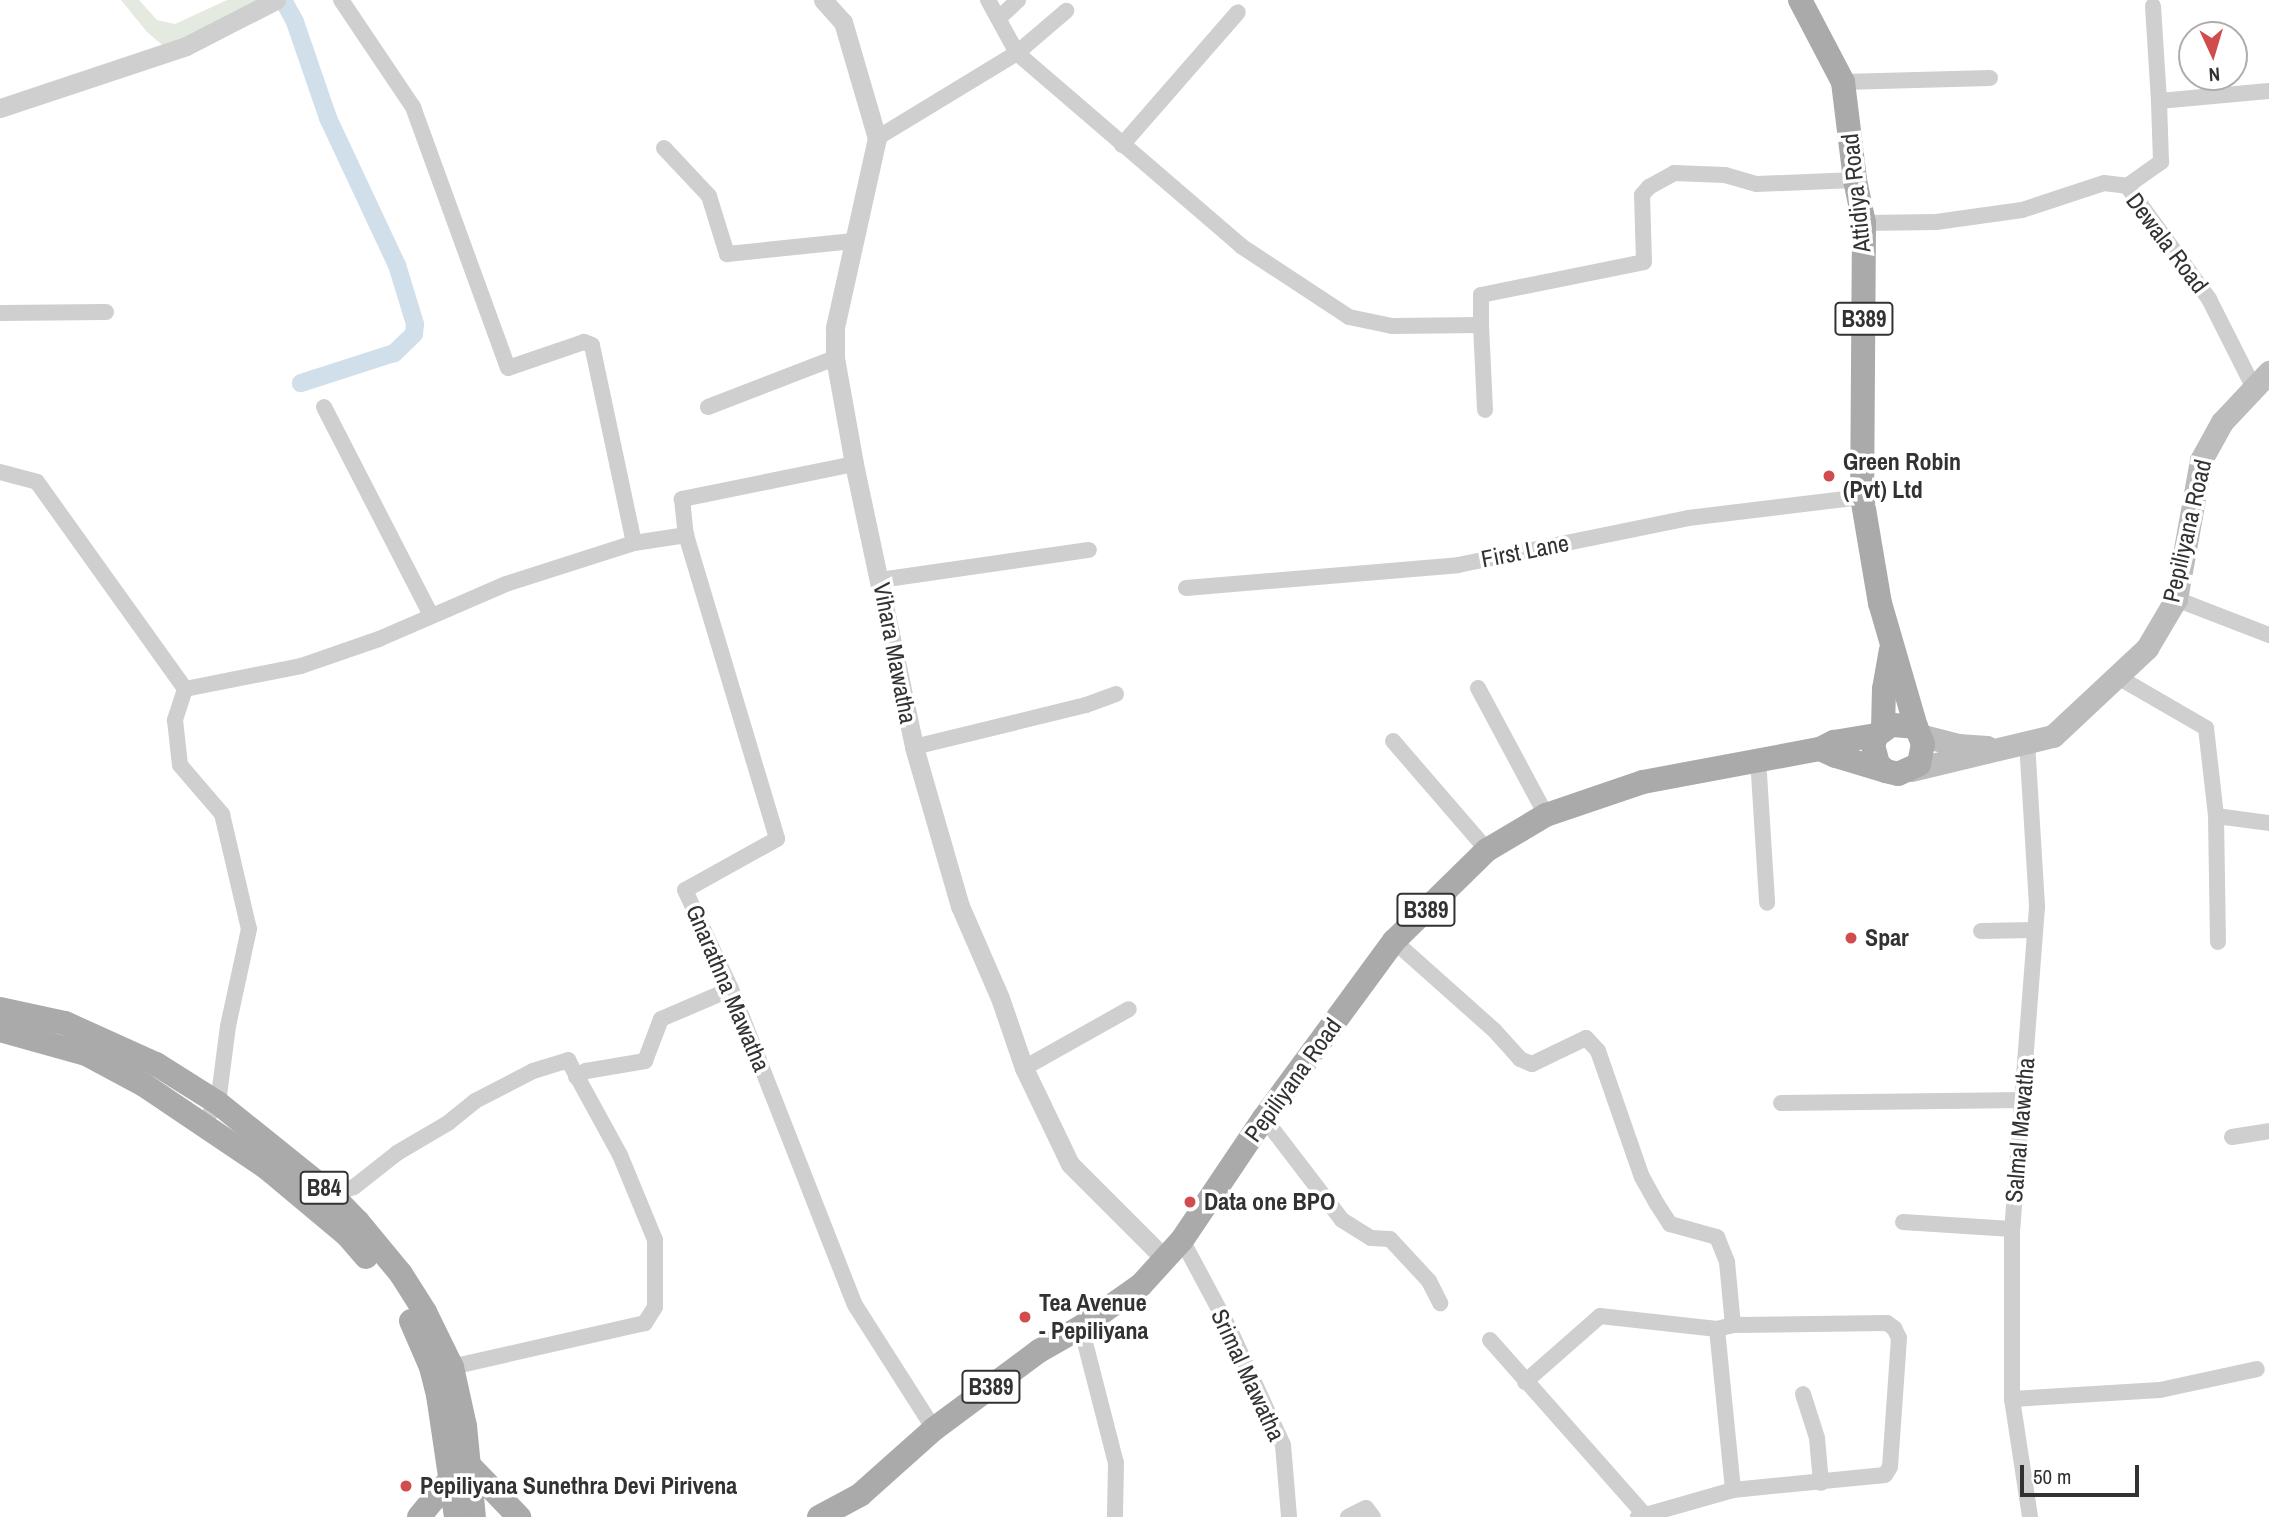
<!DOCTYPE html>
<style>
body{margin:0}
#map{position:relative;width:2269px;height:1517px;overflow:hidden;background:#fff;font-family:"Archivo Narrow",sans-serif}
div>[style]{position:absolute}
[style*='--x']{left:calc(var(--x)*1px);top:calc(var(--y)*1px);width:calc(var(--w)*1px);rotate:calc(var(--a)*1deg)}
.green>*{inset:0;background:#e4eadf}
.canal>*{height:18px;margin:-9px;padding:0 9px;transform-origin:9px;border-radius:9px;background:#d1dfea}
.minor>*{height:16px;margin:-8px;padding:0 8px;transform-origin:8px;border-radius:8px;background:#cfcfcf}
.tertiary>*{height:19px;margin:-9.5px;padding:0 9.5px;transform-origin:9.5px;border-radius:9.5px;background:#cfcfcf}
.secondary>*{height:23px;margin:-11.5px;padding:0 11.5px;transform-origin:11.5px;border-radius:11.5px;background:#bcbcbc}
.primary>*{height:24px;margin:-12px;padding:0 12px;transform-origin:12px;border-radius:12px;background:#aaa}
.dots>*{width:19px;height:19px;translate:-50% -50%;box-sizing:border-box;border:4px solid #fff;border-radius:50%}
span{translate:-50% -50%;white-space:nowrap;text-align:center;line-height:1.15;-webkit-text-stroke:7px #fff;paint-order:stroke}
.shield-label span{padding:2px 5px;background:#fff;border:2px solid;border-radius:5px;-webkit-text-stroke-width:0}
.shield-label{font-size:23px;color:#323232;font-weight:700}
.street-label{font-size:24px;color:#323232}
.poi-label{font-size:24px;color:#323232;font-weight:700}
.left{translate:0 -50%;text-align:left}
.north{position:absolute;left:2178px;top:21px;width:70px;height:70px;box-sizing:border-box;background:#fff;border:2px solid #adadad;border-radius:50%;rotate:176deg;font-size:19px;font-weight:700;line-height:28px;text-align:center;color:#323232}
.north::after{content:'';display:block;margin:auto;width:24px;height:32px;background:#d14c4f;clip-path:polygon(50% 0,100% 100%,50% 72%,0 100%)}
.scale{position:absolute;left:2020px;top:1465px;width:119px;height:32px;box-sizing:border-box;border:4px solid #323232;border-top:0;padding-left:9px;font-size:21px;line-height:24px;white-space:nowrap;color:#323232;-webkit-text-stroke:5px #fff;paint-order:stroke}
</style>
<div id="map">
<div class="green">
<i style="clip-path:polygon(121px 0,139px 0,157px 20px,175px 24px,227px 0,276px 0,167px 49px,147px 32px)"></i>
</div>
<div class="canal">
<i style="--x:283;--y:0;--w:25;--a:61"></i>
<i style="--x:295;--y:22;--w:102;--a:71"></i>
<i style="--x:328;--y:118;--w:162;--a:64.9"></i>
<i style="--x:397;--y:265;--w:62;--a:73"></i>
<i style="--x:415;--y:324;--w:10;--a:96"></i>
<i style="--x:414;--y:334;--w:28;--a:136"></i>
<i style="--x:394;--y:353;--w:98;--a:162.1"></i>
</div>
<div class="minor">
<i style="--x:988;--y:0;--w:60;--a:61.3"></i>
<i style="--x:1017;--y:53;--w:65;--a:-40.6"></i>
<i style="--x:2153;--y:6;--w:95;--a:86.4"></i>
<i style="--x:999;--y:18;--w:26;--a:-43"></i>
<i style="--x:1843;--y:82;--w:147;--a:-1.6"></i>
<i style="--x:877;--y:138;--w:164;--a:-31.3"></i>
<i style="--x:1017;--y:53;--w:296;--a:40.7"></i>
<i style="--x:1241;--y:246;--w:129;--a:33.3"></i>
<i style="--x:1349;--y:317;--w:44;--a:11.8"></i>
<i style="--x:1392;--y:326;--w:89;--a:-0.6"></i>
<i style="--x:1481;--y:325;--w:30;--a:-90"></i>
<i style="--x:1481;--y:295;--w:166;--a:-11.4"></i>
<i style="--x:1644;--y:262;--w:67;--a:-91.7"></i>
<i style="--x:1642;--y:195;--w:11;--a:-49"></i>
<i style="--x:1649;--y:187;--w:29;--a:-29"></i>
<i style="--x:1674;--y:173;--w:51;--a:2.2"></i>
<i style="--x:1725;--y:175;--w:33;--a:16"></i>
<i style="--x:1757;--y:184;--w:98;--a:-2.3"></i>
<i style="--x:1122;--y:145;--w:176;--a:-48.9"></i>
<i style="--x:664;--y:148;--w:66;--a:46.8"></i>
<i style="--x:709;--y:196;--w:61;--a:72.8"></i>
<i style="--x:727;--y:254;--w:127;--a:-5.9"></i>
<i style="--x:2127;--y:186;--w:42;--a:-35.2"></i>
<i style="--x:2161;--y:162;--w:61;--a:-91.9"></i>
<i style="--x:2159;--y:101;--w:110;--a:-5.2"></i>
<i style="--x:1864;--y:223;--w:72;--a:-0.8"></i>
<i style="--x:1936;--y:222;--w:87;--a:-7.9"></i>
<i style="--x:2022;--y:210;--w:86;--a:-18.2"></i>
<i style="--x:2104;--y:183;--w:23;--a:7"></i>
<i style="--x:2127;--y:186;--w:140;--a:54"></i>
<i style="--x:2209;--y:299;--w:97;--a:63.2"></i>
<i style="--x:0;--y:313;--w:106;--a:-0.5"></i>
<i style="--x:1481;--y:325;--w:85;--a:87.3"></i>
<i style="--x:324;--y:407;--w:234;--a:62.8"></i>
<i style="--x:708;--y:407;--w:136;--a:-21.1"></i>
<i style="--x:854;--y:464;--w:176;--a:168.5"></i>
<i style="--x:682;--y:499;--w:36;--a:84"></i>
<i style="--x:686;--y:535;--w:317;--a:73.3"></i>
<i style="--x:777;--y:839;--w:105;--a:151"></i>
<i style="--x:685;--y:890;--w:109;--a:65.1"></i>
<i style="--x:731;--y:989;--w:339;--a:68.6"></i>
<i style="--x:855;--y:1305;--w:147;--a:57.5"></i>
<i style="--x:0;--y:472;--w:38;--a:15"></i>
<i style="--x:37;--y:482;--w:254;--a:54.4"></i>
<i style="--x:185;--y:689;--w:33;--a:108"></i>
<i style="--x:175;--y:720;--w:45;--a:83.7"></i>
<i style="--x:180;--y:765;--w:65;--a:49.4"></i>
<i style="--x:222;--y:814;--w:118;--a:76.8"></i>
<i style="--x:249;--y:929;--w:99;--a:102.2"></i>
<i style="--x:228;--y:1026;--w:78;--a:97.4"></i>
<i style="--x:218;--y:1103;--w:26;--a:127"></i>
<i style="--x:634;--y:543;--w:53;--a:-8.7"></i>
<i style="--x:880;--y:580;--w:211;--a:-8.2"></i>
<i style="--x:1186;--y:588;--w:273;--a:-4.8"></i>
<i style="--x:1458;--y:565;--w:235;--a:-11.5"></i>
<i style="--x:1688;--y:518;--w:175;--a:-6.9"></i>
<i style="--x:2176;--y:599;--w:100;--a:21.2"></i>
<i style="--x:2118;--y:677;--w:102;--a:30.1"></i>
<i style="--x:2206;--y:728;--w:89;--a:83.5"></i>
<i style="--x:2216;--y:816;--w:53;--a:7.5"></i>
<i style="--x:1478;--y:688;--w:144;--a:61.8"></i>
<i style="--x:185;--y:689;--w:118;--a:-11.2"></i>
<i style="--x:301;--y:666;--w:83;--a:-19.1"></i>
<i style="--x:379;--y:639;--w:138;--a:-23.4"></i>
<i style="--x:506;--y:584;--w:134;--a:-17.8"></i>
<i style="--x:634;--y:543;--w:202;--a:-102"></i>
<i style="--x:592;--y:345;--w:9;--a:-159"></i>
<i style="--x:584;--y:342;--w:80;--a:161.1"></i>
<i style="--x:508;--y:368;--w:278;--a:-110"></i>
<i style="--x:413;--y:107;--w:129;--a:-123.9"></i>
<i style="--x:1393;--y:741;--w:144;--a:49.2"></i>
<i style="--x:2027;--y:742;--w:165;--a:86.5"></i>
<i style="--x:2037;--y:907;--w:323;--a:94.4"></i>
<i style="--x:2012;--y:1229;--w:170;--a:90"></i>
<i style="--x:2012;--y:1399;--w:119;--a:81.3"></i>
<i style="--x:914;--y:747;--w:177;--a:-13.7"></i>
<i style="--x:1086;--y:705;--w:32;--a:-20"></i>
<i style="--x:1758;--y:758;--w:145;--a:86.4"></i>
<i style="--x:2216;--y:816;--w:126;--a:89.1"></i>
<i style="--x:1981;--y:931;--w:53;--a:-1.1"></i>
<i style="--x:1394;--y:941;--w:134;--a:41.7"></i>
<i style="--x:1494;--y:1030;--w:39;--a:48"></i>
<i style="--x:1520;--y:1059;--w:13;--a:23"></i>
<i style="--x:1532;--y:1064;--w:60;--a:-25.7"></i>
<i style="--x:1586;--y:1038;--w:18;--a:47"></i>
<i style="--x:1598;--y:1051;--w:133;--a:70.8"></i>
<i style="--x:1642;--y:1177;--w:31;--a:61"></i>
<i style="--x:1657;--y:1204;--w:24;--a:57"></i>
<i style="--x:1670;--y:1224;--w:49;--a:15.5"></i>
<i style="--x:1717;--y:1237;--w:27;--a:68"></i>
<i style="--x:1727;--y:1262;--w:63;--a:84.6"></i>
<i style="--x:1024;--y:1068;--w:120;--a:-29.3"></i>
<i style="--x:576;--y:1077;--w:12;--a:-31"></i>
<i style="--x:586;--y:1071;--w:60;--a:-9.6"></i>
<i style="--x:645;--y:1061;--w:45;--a:-69.1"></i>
<i style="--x:661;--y:1019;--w:76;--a:-23.2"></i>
<i style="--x:1781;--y:1103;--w:242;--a:-0.7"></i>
<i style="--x:1264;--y:1118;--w:128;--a:52.6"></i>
<i style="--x:1342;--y:1220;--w:34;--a:32"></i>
<i style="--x:1371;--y:1238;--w:19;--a:3"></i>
<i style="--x:1390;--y:1239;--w:57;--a:47.1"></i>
<i style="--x:1429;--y:1281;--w:25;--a:63"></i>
<i style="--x:2232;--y:1137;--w:37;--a:-9"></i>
<i style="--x:331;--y:1194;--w:24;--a:-17"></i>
<i style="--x:354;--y:1187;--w:55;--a:-38.3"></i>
<i style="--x:397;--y:1153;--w:59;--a:-30.5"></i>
<i style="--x:448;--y:1123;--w:35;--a:-39"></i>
<i style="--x:475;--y:1101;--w:65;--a:-27.3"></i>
<i style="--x:533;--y:1071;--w:37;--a:-17"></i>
<i style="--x:568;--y:1060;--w:108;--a:61.3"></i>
<i style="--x:620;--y:1155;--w:92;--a:67.6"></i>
<i style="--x:655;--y:1240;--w:67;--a:90"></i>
<i style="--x:655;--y:1307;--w:19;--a:122"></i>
<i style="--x:645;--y:1323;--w:198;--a:167.2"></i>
<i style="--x:1903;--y:1222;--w:109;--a:3.7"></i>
<i style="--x:1182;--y:1240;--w:100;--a:61.9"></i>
<i style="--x:1229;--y:1328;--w:129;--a:65.2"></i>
<i style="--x:1283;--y:1445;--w:72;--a:85.2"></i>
<i style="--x:1081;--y:1327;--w:140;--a:75.6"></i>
<i style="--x:1116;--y:1463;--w:54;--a:91.1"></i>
<i style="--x:1717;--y:1329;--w:162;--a:84.3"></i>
<i style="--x:1490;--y:1340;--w:234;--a:48.5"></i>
<i style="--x:1525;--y:1382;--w:100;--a:-41.3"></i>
<i style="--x:1600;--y:1316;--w:118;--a:6.3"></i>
<i style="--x:1717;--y:1329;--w:16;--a:-14"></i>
<i style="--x:1733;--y:1325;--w:154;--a:-0.7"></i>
<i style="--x:1887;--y:1323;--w:9;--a:36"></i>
<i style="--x:1894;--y:1328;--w:11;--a:63"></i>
<i style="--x:1899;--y:1338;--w:129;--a:94"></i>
<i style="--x:1890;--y:1467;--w:9;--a:122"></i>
<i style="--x:1885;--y:1475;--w:153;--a:174.4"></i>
<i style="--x:1733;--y:1490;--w:99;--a:164.1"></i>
<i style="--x:1803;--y:1394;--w:46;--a:72.3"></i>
<i style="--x:1817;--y:1438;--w:45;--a:84.9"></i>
<i style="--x:2012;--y:1399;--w:148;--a:-3.5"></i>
<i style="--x:2160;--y:1390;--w:99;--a:-12.2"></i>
<i style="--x:1348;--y:1517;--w:20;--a:-27"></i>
<i style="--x:1366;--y:1508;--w:11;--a:52"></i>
</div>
<div class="tertiary">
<i style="--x:823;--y:0;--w:30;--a:48"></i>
<i style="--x:843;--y:22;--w:121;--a:73.7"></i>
<i style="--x:877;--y:138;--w:195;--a:102.5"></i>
<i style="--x:835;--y:328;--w:30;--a:90"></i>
<i style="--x:835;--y:358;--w:108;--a:79.8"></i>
<i style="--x:854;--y:464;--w:289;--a:78"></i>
<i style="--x:914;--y:747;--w:166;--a:73.9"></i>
<i style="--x:960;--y:906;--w:100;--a:66.5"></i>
<i style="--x:1000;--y:998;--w:74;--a:71.1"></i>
<i style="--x:1024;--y:1068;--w:106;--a:64.4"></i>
<i style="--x:1070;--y:1164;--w:134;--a:45"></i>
<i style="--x:0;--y:108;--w:196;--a:-18.4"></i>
<i style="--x:186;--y:46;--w:101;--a:-27.1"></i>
</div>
<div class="secondary">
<i style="--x:1919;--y:735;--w:40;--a:14.4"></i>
<i style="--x:1958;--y:745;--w:29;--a:4"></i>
<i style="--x:1911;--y:770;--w:146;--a:-13.5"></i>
<i style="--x:2053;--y:736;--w:129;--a:-43.1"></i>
<i style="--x:2147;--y:648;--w:57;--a:-59.4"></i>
<i style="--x:2176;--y:599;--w:141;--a:-79.8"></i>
<i style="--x:2201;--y:460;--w:43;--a:-61.1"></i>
<i style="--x:2222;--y:422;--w:69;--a:-46.8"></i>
</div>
<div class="primary">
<i style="--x:1800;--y:0;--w:93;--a:62.3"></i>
<i style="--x:1843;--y:82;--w:99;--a:83"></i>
<i style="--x:1855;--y:180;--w:44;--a:78.2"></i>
<i style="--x:1864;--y:223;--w:274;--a:90.4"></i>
<i style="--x:1862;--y:497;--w:108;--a:80.4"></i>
<i style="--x:1880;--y:603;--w:129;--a:73.8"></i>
<i style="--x:1883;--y:729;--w:40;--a:-88.6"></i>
<i style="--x:1884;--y:689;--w:39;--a:-80"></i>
<i style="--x:1820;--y:749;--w:17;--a:24"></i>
<i style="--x:1836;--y:756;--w:52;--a:16.7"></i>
<i style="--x:1886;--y:771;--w:12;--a:14"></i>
<i style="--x:1898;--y:774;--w:23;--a:-25"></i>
<i style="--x:1919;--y:764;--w:20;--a:-79"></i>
<i style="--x:1923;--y:744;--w:18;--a:-112"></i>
<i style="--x:1916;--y:727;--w:25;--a:-175"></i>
<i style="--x:1891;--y:725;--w:17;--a:144"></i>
<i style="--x:1877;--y:735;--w:11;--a:112"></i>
<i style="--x:1873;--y:745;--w:20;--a:75"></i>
<i style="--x:1878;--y:764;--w:11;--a:41"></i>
<i style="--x:0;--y:1009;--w:66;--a:12.2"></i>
<i style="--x:65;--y:1023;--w:100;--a:24.3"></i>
<i style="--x:156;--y:1064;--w:73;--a:32.2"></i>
<i style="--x:218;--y:1103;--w:145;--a:38.8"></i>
<i style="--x:331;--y:1194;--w:39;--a:46"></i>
<i style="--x:358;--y:1222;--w:67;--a:50.4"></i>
<i style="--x:401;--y:1274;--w:45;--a:57.7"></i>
<i style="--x:425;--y:1312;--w:61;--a:63.9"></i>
<i style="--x:452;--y:1367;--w:60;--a:77.6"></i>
<i style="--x:465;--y:1426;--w:91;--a:84.4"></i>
<i style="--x:0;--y:1030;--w:89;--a:15.6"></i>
<i style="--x:86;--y:1054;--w:66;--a:28.1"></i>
<i style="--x:144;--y:1085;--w:148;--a:34"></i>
<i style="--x:267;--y:1168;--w:104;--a:39.9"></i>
<i style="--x:347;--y:1235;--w:29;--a:49"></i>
<i style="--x:411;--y:1321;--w:50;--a:66.5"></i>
<i style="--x:431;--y:1367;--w:29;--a:76"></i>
<i style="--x:438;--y:1395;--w:123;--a:81.6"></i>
<i style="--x:468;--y:1464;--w:74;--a:46.1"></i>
<i style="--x:419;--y:1517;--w:52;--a:-50.5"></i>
<i style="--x:819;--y:1517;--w:47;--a:-28.2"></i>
<i style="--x:860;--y:1495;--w:99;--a:-41.7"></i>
<i style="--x:934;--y:1429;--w:131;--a:-36.6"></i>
<i style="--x:1039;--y:1351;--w:48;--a:-29.7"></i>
<i style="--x:1081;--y:1327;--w:73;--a:-35"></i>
<i style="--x:1141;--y:1285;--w:61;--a:-47.7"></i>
<i style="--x:1182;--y:1240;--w:147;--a:-56.1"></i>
<i style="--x:1264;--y:1118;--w:220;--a:-53.7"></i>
<i style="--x:1394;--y:941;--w:130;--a:-44.4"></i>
<i style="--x:1487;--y:850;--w:69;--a:-30.7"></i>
<i style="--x:1546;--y:815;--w:102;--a:-18.8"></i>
<i style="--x:1643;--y:782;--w:180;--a:-10.6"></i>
<i style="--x:1820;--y:749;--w:16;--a:-27"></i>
<i style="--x:1834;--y:742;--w:44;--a:-9.2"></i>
</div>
<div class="dots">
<i style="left:1829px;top:476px;background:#d14c4f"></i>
<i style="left:1851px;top:938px;background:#d14c4f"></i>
<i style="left:1190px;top:1202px;background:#d14c4f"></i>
<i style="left:1025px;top:1317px;background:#d14c4f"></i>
<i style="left:406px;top:1486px;background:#d14c4f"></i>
</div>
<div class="shield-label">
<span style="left:1864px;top:319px">B389</span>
<span style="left:1426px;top:910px">B389</span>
<span style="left:324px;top:1188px">B84</span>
<span style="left:991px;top:1387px">B389</span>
</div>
<div class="street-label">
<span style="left:1856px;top:193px;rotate:-96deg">Attidiya Road</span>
<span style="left:2167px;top:243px;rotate:53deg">Dewala Road</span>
<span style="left:2187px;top:531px;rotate:-77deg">Pepiliyana Road</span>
<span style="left:1525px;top:551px;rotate:-11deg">First Lane</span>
<span style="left:895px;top:653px;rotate:79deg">Vihara Mawatha</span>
<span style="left:728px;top:988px;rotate:67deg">Gnarathna Mawatha</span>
<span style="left:1293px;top:1080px;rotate:-54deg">Pepiliyana Road</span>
<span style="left:2020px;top:1130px;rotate:-85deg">Salmal Mawatha</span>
<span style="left:1248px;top:1375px;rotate:65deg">Srimal Mawatha</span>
</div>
<div class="poi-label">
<span class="left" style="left:1843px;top:476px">Green Robin<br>(Pvt) Ltd</span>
<span class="left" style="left:1865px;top:938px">Spar</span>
<span class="left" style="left:1204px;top:1202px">Data one BPO</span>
<span class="left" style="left:1039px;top:1317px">Tea Avenue<br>- Pepiliyana</span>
<span class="left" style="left:420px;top:1486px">Pepiliyana Sunethra Devi Pirivena</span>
</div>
<div class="north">N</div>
<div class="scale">50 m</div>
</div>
